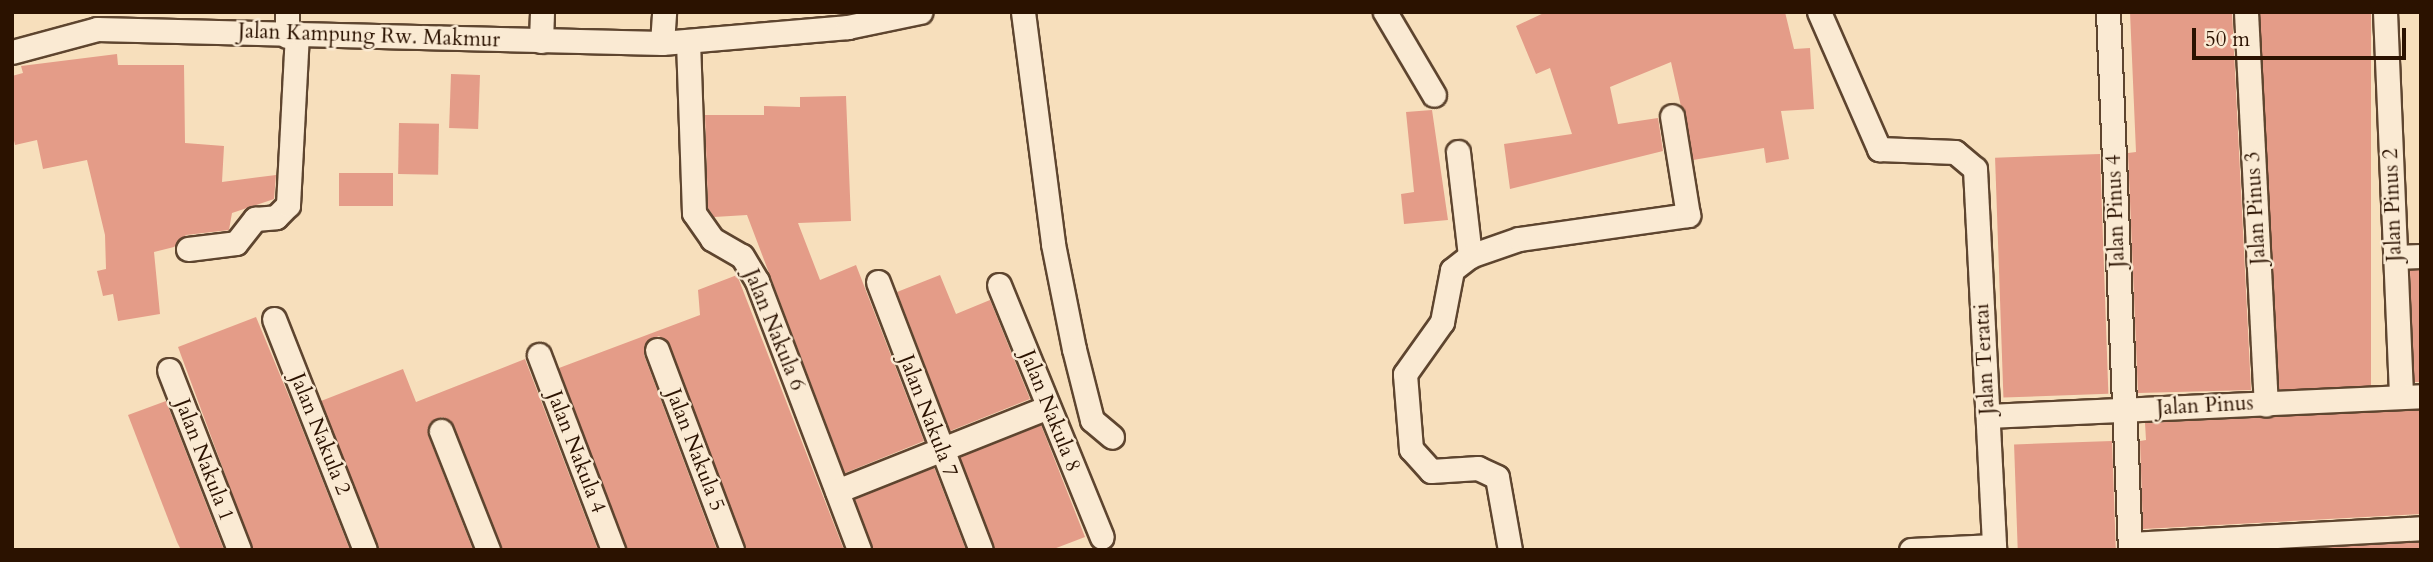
<!DOCTYPE html>
<style>
body{margin:0}
#map{position:relative;width:2433px;height:562px;overflow:hidden;background:#f7dfbc;font-family:Cardo,serif}
div>[style]{position:absolute}
[style*='--x']{left:calc(var(--x)*1px);top:calc(var(--y)*1px);width:calc(var(--w)*1px);rotate:calc(var(--a)*1deg)}
.building>*{inset:0;background:#e49c88;transform-origin:0 0}
.roads{filter:drop-shadow(2px 0 #5e452f) drop-shadow(-2px 0 #5e452f) drop-shadow(0 2px #5e452f) drop-shadow(0 -2px #5e452f)}
.street>*{height:23px;margin:-11.5px;padding:0 11.5px;transform-origin:11.5px;border-radius:11.5px;background:#faead3}
span{translate:-50% -50%;white-space:nowrap;text-align:center;line-height:1.15;-webkit-text-stroke:5px #faead3;paint-order:stroke}
.street-label{font-size:21px;color:#2b1200}
.frame{position:absolute;inset:0;border:14px solid #2b1200;pointer-events:none}
.scale{position:absolute;left:2192px;top:28px;width:214px;height:32px;box-sizing:border-box;border:4px solid #2b1200;border-top:0;padding-left:9px;font-size:21px;line-height:24px;white-space:nowrap;color:#2b1200;-webkit-text-stroke:5px #faead3;paint-order:stroke}
</style>
<div id="map">
<div class="building">
<i style="clip-path:polygon(1546px 12px,1785px 12px,1794px 49px,1810px 48px,1814px 109px,1781px 111px,1789px 159px,1766px 163px,1764px 148px,1693px 160px,1671px 62px,1610px 87px,1618px 124px,1658px 118px,1663px 151px,1510px 189px,1504px 144px,1572px 134px,1550px 68px,1536px 74px,1516px 26px)"></i>
<i style="clip-path:polygon(2130px 12px,2232px 12px,2251px 390px,2138px 393px,2128px 153px,2136px 152px)"></i>
<i style="left:2260px;top:12px;width:111px;height:377px"></i>
<i style="clip-path:polygon(117px 54px,118px 65px,184px 65px,185px 143px,224px 146px,222px 182px,276px 175px,274px 199px,232px 213px,229px 230px,186px 235px,174px 247px,154px 252px,160px 314px,118px 321px,113px 294px,103px 296px,97px 271px,106px 269px,105px 235px,87px 160px,43px 169px,37px 140px,15px 145px,12px 132px,12px 76px,23px 73px,21px 66px)"></i>
<i style="left:451px;top:74px;width:29px;height:54px;rotate:2deg"></i>
<i style="clip-path:polygon(846px 96px,851px 221px,798px 223px,820px 280px,856px 265px,924px 441px,845px 473px,747px 215px,714px 217px,708px 208px,705px 115px,764px 115px,764px 106px,800px 107px,800px 97px)"></i>
<i style="clip-path:polygon(1432px 110px,1448px 220px,1404px 224px,1401px 194px,1414px 192px,1406px 112px)"></i>
<i style="left:399px;top:123px;width:40px;height:51px;rotate:1deg"></i>
<i style="left:2100px;top:154px;width:240px;height:105px;rotate:88deg"></i>
<i style="left:393px;top:173px;width:33px;height:54px;rotate:90deg"></i>
<i style="clip-path:polygon(2410px 270px,2421px 270px,2421px 382px,2414px 382px)"></i>
<i style="clip-path:polygon(737px 275px,844px 550px,746px 550px,670px 345px,659px 336px,646px 342px,644px 355px,717px 550px,627px 550px,559px 368px,700px 315px,698px 290px)"></i>
<i style="clip-path:polygon(940px 275px,956px 314px,990px 300px,1030px 399px,950px 431px,897px 292px)"></i>
<i style="clip-path:polygon(256px 317px,295px 411px,350px 550px,253px 550px,178px 347px)"></i>
<i style="clip-path:polygon(525px 359px,598px 550px,502px 550px,454px 426px,442px 417px,430px 423px,428px 435px,473px 550px,379px 550px,321px 401px,403px 369px,416px 402px)"></i>
<i style="clip-path:polygon(166px 401px,224px 550px,181px 550px,177px 542px,128px 415px)"></i>
<i style="clip-path:polygon(2421px 410px,2421px 514px,2143px 529px,2140px 441px,2146px 440px,2145px 423px)"></i>
<i style="clip-path:polygon(1041px 425px,1085px 537px,1051px 550px,995px 550px,960px 457px)"></i>
<i style="left:2112px;top:441px;width:109px;height:98px;rotate:88deg"></i>
<i style="clip-path:polygon(934px 467px,966px 550px,873px 550px,855px 499px)"></i>
<i style="clip-path:polygon(2421px 542px,2421px 550px,2280px 550px)"></i>
</div>
<div class="roads">
<div class="street">
<i style="--x:1023;--y:12;--w:234;--a:82.6"></i>
<i style="--x:1053;--y:244;--w:107;--a:78.7"></i>
<i style="--x:1074;--y:349;--w:73;--a:75.8"></i>
<i style="--x:1092;--y:420;--w:26;--a:40"></i>
<i style="--x:1385;--y:12;--w:96;--a:59.4"></i>
<i style="--x:1819;--y:12;--w:150;--a:66.3"></i>
<i style="--x:1879;--y:149;--w:76;--a:2.3"></i>
<i style="--x:1955;--y:152;--w:26;--a:40"></i>
<i style="--x:1975;--y:169;--w:381;--a:87.1"></i>
<i style="--x:2108;--y:12;--w:538;--a:87.66"></i>
<i style="--x:2246;--y:12;--w:393;--a:87.1"></i>
<i style="--x:2385;--y:12;--w:385;--a:87.6"></i>
<i style="--x:287;--y:36;--w:24;--a:-90"></i>
<i style="--x:541;--y:41;--w:29;--a:-88"></i>
<i style="--x:688;--y:41;--w:172;--a:88"></i>
<i style="--x:694;--y:213;--w:32;--a:55"></i>
<i style="--x:712;--y:239;--w:34;--a:30"></i>
<i style="--x:742;--y:256;--w:29;--a:59"></i>
<i style="--x:757;--y:281;--w:288;--a:69.2"></i>
<i style="--x:662;--y:43;--w:31;--a:-86"></i>
<i style="--x:12;--y:52;--w:88;--a:-15.1"></i>
<i style="--x:97;--y:29;--w:565;--a:1.42"></i>
<i style="--x:662;--y:43;--w:187;--a:-4.9"></i>
<i style="--x:848;--y:27;--w:74;--a:-11.8"></i>
<i style="--x:1458;--y:152;--w:105;--a:83.4"></i>
<i style="--x:188;--y:249;--w:48;--a:-7.1"></i>
<i style="--x:236;--y:243;--w:31;--a:-52"></i>
<i style="--x:255;--y:219;--w:21;--a:-5"></i>
<i style="--x:276;--y:217;--w:17;--a:-45"></i>
<i style="--x:288;--y:205;--w:169;--a:-87"></i>
<i style="--x:2395;--y:257;--w:26;--a:-2"></i>
<i style="--x:878;--y:282;--w:287;--a:69"></i>
<i style="--x:999;--y:285;--w:272;--a:67.8"></i>
<i style="--x:274;--y:319;--w:248;--a:68.5"></i>
<i style="--x:657;--y:350;--w:214;--a:69.4"></i>
<i style="--x:539;--y:355;--w:209;--a:69.2"></i>
<i style="--x:169;--y:370;--w:193;--a:68.7"></i>
<i style="--x:1988;--y:416;--w:433;--a:-2.6"></i>
<i style="--x:441;--y:431;--w:128;--a:68.4"></i>
<i style="--x:837;--y:491;--w:227;--a:-21.7"></i>
<i style="--x:2130;--y:544;--w:291;--a:-3.1"></i>
<i style="--x:1510;--y:550;--w:74;--a:-100.1"></i>
<i style="--x:1497;--y:477;--w:21;--a:-155"></i>
<i style="--x:1478;--y:468;--w:47;--a:176.3"></i>
<i style="--x:1431;--y:471;--w:30;--a:-132"></i>
<i style="--x:1411;--y:449;--w:75;--a:-94.6"></i>
<i style="--x:1405;--y:374;--w:64;--a:-54.6"></i>
<i style="--x:1442;--y:322;--w:53;--a:-79.1"></i>
<i style="--x:1452;--y:270;--w:23;--a:-38"></i>
<i style="--x:1470;--y:256;--w:52;--a:-19.1"></i>
<i style="--x:1519;--y:239;--w:171;--a:-8.1"></i>
<i style="--x:1688;--y:215;--w:100;--a:-99.2"></i>
<i style="--x:1911;--y:550;--w:83;--a:-2.8"></i>
</div>
</div>
<div class="street-label">
<span style="left:369px;top:36px;rotate:2deg">Jalan Kampung Rw. Makmur</span>
<span style="left:2393px;top:205px;rotate:-92deg">Jalan Pinus 2</span>
<span style="left:2256px;top:208px;rotate:-93deg">Jalan Pinus 3</span>
<span style="left:2116px;top:211px;rotate:-92deg">Jalan Pinus 4</span>
<span style="left:774px;top:330px;rotate:68deg">Jalan Nakula 6</span>
<span style="left:1985px;top:359px;rotate:-93deg">Jalan Teratai</span>
<span style="left:2205px;top:406px;rotate:-3deg">Jalan Pinus</span>
<span style="left:1050px;top:411px;rotate:68deg">Jalan Nakula 8</span>
<span style="left:928px;top:416px;rotate:69deg">Jalan Nakula 7</span>
<span style="left:320px;top:434px;rotate:68deg">Jalan Nakula 2</span>
<span style="left:695px;top:450px;rotate:69deg">Jalan Nakula 5</span>
<span style="left:576px;top:452px;rotate:69deg">Jalan Nakula 4</span>
<span style="left:204px;top:460px;rotate:69deg">Jalan Nakula 1</span>
</div>
<div class="frame"></div>
<div class="scale">50 m</div>
</div>
